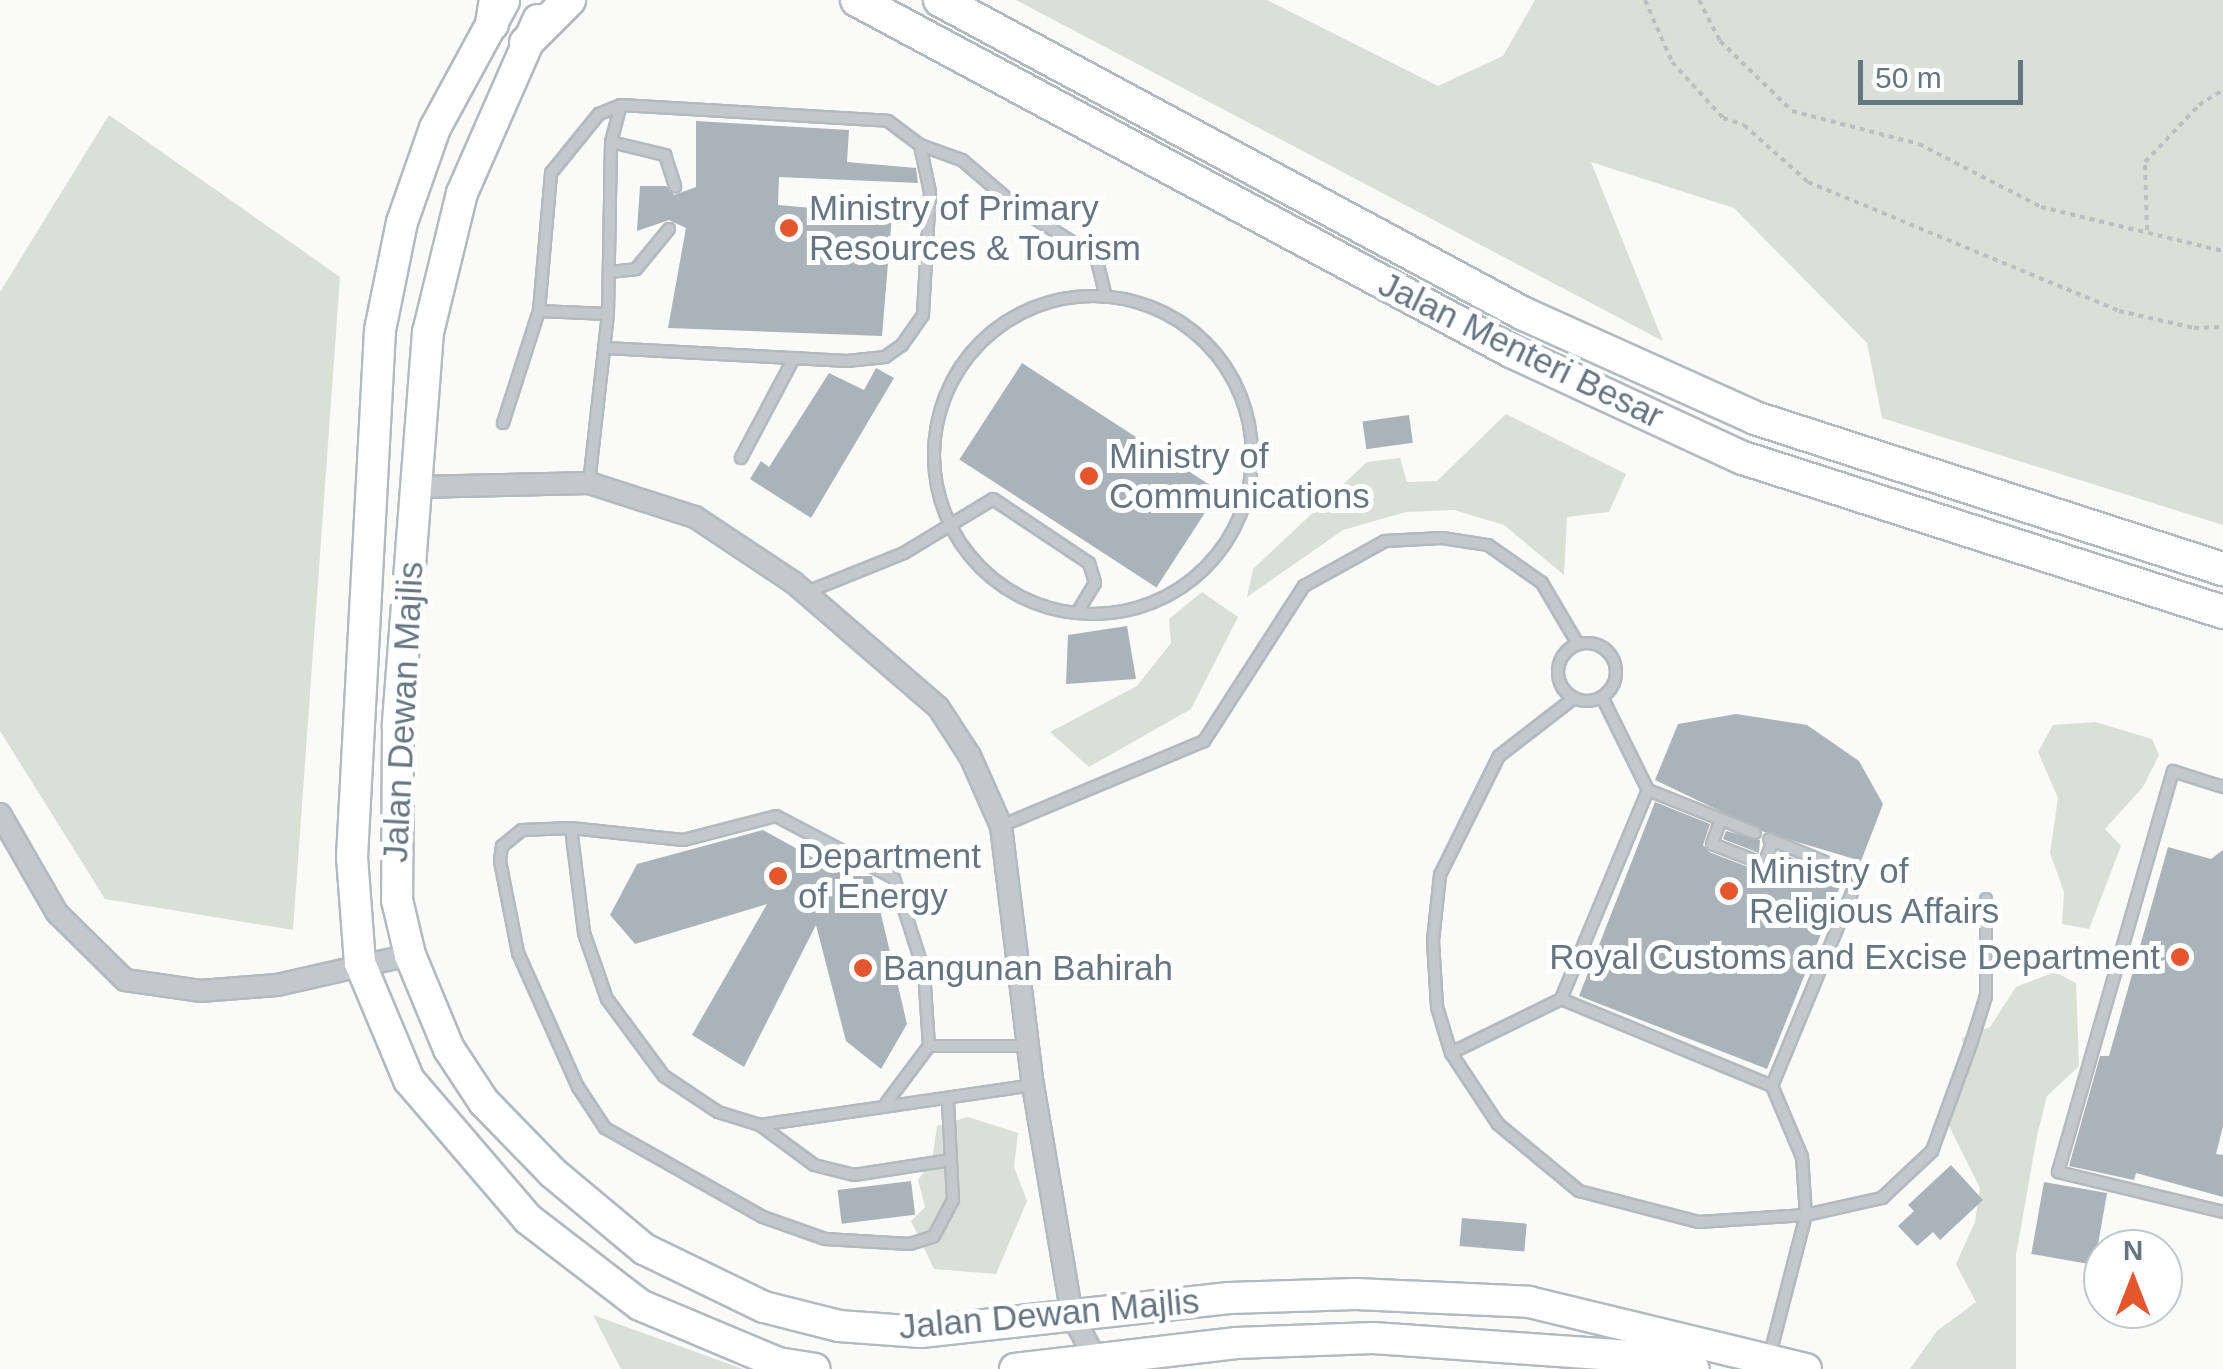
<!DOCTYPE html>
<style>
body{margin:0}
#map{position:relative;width:2223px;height:1369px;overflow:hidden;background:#fafaf8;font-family:Helvetica,sans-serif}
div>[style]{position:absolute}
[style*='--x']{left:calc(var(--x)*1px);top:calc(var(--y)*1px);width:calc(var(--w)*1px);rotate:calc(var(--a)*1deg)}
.green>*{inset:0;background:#dadfd7}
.building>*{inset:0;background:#aab3b9;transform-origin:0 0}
.path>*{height:4px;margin-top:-2px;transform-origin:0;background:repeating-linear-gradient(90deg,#bbbfc2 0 5px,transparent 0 10px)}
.roads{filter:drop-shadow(2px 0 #b3babf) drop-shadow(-2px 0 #b3babf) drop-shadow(0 2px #b3babf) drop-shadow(0 -2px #b3babf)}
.lane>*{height:10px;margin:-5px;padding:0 5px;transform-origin:5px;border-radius:5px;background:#c3c8cc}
.lane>.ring{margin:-5px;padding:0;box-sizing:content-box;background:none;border:10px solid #c3c8cc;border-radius:50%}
.street>*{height:20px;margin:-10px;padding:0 10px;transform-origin:10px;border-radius:10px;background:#c3c8cc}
.secondary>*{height:30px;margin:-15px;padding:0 15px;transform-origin:15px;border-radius:15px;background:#fff}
.primary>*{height:32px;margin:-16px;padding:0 16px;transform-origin:16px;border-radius:16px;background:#fff}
.dots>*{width:28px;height:28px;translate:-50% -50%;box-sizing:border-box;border:5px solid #fff;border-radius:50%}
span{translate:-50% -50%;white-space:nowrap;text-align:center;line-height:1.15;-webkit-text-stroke:10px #fff;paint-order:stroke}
.poi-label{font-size:35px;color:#657683}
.left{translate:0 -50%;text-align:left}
.right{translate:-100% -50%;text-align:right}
.street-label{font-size:35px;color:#657683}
.north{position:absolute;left:2083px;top:1229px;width:100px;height:100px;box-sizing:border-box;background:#fff;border:2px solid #c1c8cd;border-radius:50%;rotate:0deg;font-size:28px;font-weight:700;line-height:40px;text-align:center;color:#657683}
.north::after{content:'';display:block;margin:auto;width:35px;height:45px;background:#e4572e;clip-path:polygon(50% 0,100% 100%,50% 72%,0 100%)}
.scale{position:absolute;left:1858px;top:60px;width:165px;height:45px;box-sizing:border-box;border:5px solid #657683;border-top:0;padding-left:12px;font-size:30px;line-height:35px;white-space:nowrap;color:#657683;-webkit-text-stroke:8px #fff;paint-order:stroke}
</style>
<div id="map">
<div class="green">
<i style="clip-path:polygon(1016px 0,1267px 0,1438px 86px,1503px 56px,1535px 0,2223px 0,2223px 525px,1882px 418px,1867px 343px,1734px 208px,1591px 162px,1663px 341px)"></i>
<i style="clip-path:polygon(109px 115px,340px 277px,293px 930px,105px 899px,0 731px,0 292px)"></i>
<i style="clip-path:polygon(1506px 414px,1626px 474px,1609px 512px,1567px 517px,1564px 575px,1504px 525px,1454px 510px,1406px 512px,1343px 530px,1247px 597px,1253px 569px,1367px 462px,1400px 458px,1407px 482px,1437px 481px)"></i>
<i style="clip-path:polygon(1202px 592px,1238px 617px,1191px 709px,1089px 767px,1050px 732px,1137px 686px,1171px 643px,1169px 619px)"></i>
<i style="clip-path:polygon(2095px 722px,2152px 739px,2159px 755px,2143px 787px,2105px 829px,2121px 846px,2089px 929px,2062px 924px,2064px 892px,2050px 853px,2058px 798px,2038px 752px,2053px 725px)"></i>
<i style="clip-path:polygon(2055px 972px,2076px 983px,2079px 1066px,2047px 1096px,2037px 1136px,2016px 1255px,2016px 1369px,1910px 1369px,1937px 1331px,1976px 1302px,1956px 1264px,1975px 1222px,1980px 1188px,1948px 1124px,1965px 1057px,1962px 1038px,1990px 1027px,2016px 987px)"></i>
<i style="clip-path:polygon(968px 1117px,1018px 1133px,1014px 1167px,1027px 1201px,996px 1274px,934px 1269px,911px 1221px,925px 1207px,918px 1180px,932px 1161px,937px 1126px)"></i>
<i style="clip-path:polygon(593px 1315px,743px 1369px,621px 1369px)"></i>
</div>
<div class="building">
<i style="clip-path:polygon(696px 121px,849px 130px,847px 162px,916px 168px,918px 183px,779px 177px,778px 205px,892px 215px,882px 336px,668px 328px,686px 228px,669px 220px,637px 231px,640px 186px,666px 186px,674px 195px,696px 187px)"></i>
<i style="left:1022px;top:363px;width:235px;height:115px;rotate:33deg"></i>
<i style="clip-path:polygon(876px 368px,894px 378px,811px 518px,750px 479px,761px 461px,769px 467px,829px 373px,864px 390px)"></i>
<i style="left:1409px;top:415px;width:28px;height:47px;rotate:82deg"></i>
<i style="clip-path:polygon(1127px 626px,1136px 679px,1066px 684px,1068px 635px)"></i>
<i style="clip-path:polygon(1736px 714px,1807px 725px,1859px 761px,1883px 804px,1861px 861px,1764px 832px,1655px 780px,1678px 724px)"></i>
<i style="clip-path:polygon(1655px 802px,1710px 824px,1703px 845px,1709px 852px,1764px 873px,1778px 852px,1843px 879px,1767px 1069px,1579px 996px)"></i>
<i style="clip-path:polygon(763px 830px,846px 876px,872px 876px,907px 1024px,881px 1069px,846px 1041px,816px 925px,744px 1067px,692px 1035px,767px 904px,635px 944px,610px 915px,637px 864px)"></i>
<i style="clip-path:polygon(1726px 831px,1760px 840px,1759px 853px,1723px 839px)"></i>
<i style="clip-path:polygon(2168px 847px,2211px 859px,2223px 850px,2223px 1126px,2216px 1154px,2223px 1155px,2223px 1197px,2136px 1173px,2134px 1180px,2069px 1166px,2100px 1056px,2109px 1056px)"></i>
<i style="clip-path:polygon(1951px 1165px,1983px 1200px,1940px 1240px,1933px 1232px,1917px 1246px,1898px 1226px,1914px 1211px,1908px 1205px)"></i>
<i style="left:911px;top:1181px;width:34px;height:74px;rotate:83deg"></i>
<i style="left:2044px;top:1182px;width:64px;height:73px;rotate:10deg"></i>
<i style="left:1462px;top:1218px;width:65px;height:28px;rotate:5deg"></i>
</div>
<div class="path">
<i style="--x:1645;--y:0;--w:68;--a:66.5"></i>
<i style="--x:1672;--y:62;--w:76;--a:47.7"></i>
<i style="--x:1723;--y:118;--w:22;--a:18"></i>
<i style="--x:1744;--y:125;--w:86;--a:41.7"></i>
<i style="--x:1808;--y:182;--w:337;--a:22.5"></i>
<i style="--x:2119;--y:311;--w:77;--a:12.8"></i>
<i style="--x:2194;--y:328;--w:29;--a:-2"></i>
<i style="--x:1699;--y:0;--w:46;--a:62.9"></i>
<i style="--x:1720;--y:41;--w:100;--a:44.2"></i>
<i style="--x:1792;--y:111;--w:131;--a:14.6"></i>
<i style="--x:1919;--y:144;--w:137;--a:27.3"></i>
<i style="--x:2041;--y:207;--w:187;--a:13.6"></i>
<i style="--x:2147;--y:230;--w:68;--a:-91.7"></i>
<i style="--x:2145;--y:162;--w:79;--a:-46.5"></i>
<i style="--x:2199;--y:105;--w:28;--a:-32"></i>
</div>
<div class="roads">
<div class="lane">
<i style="--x:611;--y:142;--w:56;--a:13.5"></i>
<i style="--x:665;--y:155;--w:33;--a:72"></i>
<i style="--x:920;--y:145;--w:45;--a:19.7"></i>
<i style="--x:962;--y:160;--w:74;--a:40.6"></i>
<i style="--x:1018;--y:208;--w:92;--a:32.1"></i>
<i style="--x:1096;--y:257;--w:41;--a:76"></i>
<i style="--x:609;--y:272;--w:27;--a:-6"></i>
<i style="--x:636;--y:269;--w:52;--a:-50.5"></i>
<i class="ring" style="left:934px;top:296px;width:308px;height:308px"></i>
<i style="--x:608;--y:314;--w:69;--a:-177.5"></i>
<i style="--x:539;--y:311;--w:139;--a:-85"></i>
<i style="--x:551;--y:173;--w:76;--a:-50.9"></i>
<i style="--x:599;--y:114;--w:24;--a:-22"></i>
<i style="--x:503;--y:423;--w:118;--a:-72.2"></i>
<i style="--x:741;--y:458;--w:113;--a:-62.1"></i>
<i style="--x:589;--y:483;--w:170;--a:-83.6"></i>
<i style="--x:608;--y:314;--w:172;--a:-89"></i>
<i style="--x:611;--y:142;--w:38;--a:-75"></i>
<i style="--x:621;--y:105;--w:267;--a:3.4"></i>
<i style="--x:888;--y:121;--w:40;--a:37"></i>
<i style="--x:920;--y:145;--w:48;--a:78"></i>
<i style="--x:930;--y:192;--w:123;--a:93.3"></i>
<i style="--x:923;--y:315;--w:37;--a:125"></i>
<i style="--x:902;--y:345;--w:21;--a:145"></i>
<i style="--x:885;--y:357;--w:38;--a:174"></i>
<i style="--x:847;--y:361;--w:241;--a:-176.9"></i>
<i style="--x:807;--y:592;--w:105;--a:-21.9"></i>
<i style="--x:904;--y:553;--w:104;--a:-31.2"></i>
<i style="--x:993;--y:499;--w:115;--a:33.7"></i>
<i style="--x:1089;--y:563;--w:21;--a:73"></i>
<i style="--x:1095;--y:583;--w:35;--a:121"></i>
<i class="ring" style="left:1558px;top:643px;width:48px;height:48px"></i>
<i style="--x:1602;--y:697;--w:104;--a:63.7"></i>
<i style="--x:1574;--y:698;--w:95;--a:142.3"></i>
<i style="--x:1499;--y:756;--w:133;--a:116.4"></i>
<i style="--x:1440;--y:875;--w:66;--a:96.1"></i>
<i style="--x:1433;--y:941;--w:66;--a:86.5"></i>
<i style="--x:1437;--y:1007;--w:48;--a:73.1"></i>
<i style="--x:1451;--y:1053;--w:85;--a:56.5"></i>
<i style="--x:1498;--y:1124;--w:105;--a:39.6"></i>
<i style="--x:1579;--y:1191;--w:124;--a:14.5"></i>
<i style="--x:1699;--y:1222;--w:107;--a:-3.7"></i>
<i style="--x:1806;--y:1215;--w:78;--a:-12.6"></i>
<i style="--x:1882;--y:1198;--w:69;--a:-43.2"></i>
<i style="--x:1932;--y:1151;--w:114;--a:-70"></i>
<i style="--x:1971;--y:1044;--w:50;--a:-72.6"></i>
<i style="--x:1986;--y:996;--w:97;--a:-90"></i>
<i style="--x:2223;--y:787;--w:52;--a:-162.3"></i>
<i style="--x:2173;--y:771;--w:417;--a:106"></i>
<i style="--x:2058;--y:1172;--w:170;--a:13.6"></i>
<i style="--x:1721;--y:819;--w:27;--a:110"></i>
<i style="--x:1712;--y:844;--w:56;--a:21"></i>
<i style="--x:1764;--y:864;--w:25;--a:-69"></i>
<i style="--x:1001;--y:826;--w:220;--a:-22.7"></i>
<i style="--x:1204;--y:741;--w:184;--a:-57.2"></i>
<i style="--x:1304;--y:586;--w:93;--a:-29.1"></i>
<i style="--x:1385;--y:541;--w:57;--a:-3"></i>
<i style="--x:1442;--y:538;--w:47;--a:8.7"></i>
<i style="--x:1488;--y:545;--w:66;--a:35.1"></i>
<i style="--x:1542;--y:583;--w:71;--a:59.5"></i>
<i style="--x:571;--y:828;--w:49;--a:177.7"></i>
<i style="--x:522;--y:830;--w:26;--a:141"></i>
<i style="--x:502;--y:846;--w:15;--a:98"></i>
<i style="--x:500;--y:861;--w:94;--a:78.9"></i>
<i style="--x:518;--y:953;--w:147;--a:65.9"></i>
<i style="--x:578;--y:1087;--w:49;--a:56.6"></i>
<i style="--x:605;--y:1128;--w:181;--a:29.4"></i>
<i style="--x:763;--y:1217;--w:66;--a:19.5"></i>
<i style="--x:825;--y:1239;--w:85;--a:3.4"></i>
<i style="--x:910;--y:1244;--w:25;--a:-18"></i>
<i style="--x:934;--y:1236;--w:41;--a:-62.2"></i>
<i style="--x:953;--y:1200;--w:98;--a:-92.9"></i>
<i style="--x:1755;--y:833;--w:115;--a:-158.1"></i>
<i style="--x:1648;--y:790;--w:226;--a:112.6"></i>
<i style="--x:1561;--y:999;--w:228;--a:22.4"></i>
<i style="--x:1772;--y:1086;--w:227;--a:-67.5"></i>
<i style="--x:1859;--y:876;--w:97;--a:-157.7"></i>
<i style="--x:929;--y:1046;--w:99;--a:0"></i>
<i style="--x:1451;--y:1053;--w:123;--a:-26.1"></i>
<i style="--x:887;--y:1102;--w:70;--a:-53.1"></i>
<i style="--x:929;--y:1046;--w:75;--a:-93.8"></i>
<i style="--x:924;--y:971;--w:98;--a:-107.9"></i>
<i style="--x:894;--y:878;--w:133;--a:-152.3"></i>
<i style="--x:776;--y:816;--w:96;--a:165.5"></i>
<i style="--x:683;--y:840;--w:113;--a:-173.9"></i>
<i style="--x:571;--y:828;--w:106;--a:82.9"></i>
<i style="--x:584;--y:933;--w:70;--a:70.8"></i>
<i style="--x:607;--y:999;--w:96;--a:53.5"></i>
<i style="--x:664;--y:1076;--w:65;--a:33.7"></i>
<i style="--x:718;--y:1112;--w:44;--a:17.2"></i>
<i style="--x:760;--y:1125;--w:276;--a:-8.3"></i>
<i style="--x:760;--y:1125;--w:67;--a:36.5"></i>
<i style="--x:814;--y:1165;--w:41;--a:14"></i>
<i style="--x:854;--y:1175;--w:98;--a:-8.8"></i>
<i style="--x:1769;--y:1358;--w:148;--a:-75.5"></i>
<i style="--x:1806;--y:1215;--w:58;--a:-93.9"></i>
<i style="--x:1802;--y:1157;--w:77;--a:-112.9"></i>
</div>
<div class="street">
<i style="--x:417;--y:487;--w:172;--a:-1.3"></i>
<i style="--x:589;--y:483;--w:111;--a:17.8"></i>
<i style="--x:695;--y:517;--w:118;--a:33.6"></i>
<i style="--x:793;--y:582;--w:191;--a:40.8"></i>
<i style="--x:938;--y:707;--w:59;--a:56.9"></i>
<i style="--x:970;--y:756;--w:77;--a:66.1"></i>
<i style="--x:1001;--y:826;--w:261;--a:83"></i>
<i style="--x:1033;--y:1085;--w:233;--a:80.4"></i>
<i style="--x:1072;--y:1315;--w:49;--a:61.9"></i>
<i style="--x:0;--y:814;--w:114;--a:60.1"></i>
<i style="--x:57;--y:913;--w:95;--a:44.6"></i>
<i style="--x:125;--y:980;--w:76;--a:8.3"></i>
<i style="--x:200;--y:991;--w:77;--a:-4.5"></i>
<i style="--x:277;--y:985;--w:136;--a:-12.7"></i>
</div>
<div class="secondary">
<i style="--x:504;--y:1;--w:145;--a:118.5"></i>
<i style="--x:435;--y:128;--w:100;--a:109.3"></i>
<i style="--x:402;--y:222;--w:110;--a:101.5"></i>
<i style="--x:380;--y:330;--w:528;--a:93.04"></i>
<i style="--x:352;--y:857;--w:106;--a:85.7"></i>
<i style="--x:360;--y:963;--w:127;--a:67.3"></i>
<i style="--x:409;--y:1080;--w:183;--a:49.4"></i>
<i style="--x:528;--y:1219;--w:141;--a:37.5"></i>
<i style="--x:640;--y:1305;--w:150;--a:22.8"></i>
<i style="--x:778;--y:1363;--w:37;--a:9"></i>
<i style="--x:538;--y:20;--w:189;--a:113.7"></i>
<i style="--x:462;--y:193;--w:143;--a:103.7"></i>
<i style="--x:428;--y:332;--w:395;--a:94.4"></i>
<i style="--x:398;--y:726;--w:174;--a:90.3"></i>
<i style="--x:397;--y:900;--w:57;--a:76.7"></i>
<i style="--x:410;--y:955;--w:102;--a:67.5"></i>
<i style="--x:449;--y:1049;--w:64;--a:56.6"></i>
<i style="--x:484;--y:1102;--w:99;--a:45.8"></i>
<i style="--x:553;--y:1173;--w:119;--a:39.9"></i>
<i style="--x:644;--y:1249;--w:133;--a:25.8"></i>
<i style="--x:764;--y:1307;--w:77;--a:14.2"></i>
<i style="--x:839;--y:1326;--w:82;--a:4.2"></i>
<i style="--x:921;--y:1332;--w:310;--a:-6.3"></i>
<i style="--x:1229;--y:1298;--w:127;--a:-1.8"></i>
<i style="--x:1356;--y:1294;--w:173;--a:2.6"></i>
<i style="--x:1529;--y:1302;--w:285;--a:13.6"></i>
<i style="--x:1015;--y:1369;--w:223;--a:-6.7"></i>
<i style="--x:1236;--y:1343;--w:137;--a:-2.1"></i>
<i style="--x:1373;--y:1338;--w:261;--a:4"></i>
<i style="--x:1633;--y:1356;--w:62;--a:12"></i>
</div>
<div class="primary">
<i style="--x:857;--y:0;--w:742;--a:28.22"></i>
<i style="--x:1511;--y:351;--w:255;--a:24.8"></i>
<i style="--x:1743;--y:458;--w:504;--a:17.79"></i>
<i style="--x:940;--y:0;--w:663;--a:28.27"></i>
<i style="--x:1524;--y:314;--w:253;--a:24.2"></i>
<i style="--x:1755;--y:418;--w:492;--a:17.9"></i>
<i style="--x:492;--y:24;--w:24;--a:-81"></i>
<i style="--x:526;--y:43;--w:61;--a:-45"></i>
</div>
</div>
<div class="dots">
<i style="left:789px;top:228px;background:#e4572e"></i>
<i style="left:1089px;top:476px;background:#e4572e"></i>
<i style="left:778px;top:876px;background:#e4572e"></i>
<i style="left:1729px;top:891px;background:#e4572e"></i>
<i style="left:2180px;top:957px;background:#e4572e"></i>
<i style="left:863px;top:968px;background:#e4572e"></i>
</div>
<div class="poi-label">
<span class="left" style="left:809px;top:228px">Ministry of Primary<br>Resources &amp; Tourism</span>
<span class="left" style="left:1109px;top:476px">Ministry of<br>Communications</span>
<span class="left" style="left:798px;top:876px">Department<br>of Energy</span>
<span class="left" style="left:1749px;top:891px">Ministry of<br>Religious Affairs</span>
<span class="right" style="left:2160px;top:957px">Royal Customs and Excise Department</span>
<span class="left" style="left:883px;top:968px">Bangunan Bahirah</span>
</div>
<div class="street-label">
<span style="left:1521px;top:350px;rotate:26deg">Jalan Menteri Besar</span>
<span style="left:403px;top:712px;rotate:-87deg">Jalan Dewan Majlis</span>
<span style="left:1049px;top:1314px;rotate:-5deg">Jalan Dewan Majlis</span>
</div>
<div class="north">N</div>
<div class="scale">50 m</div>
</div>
